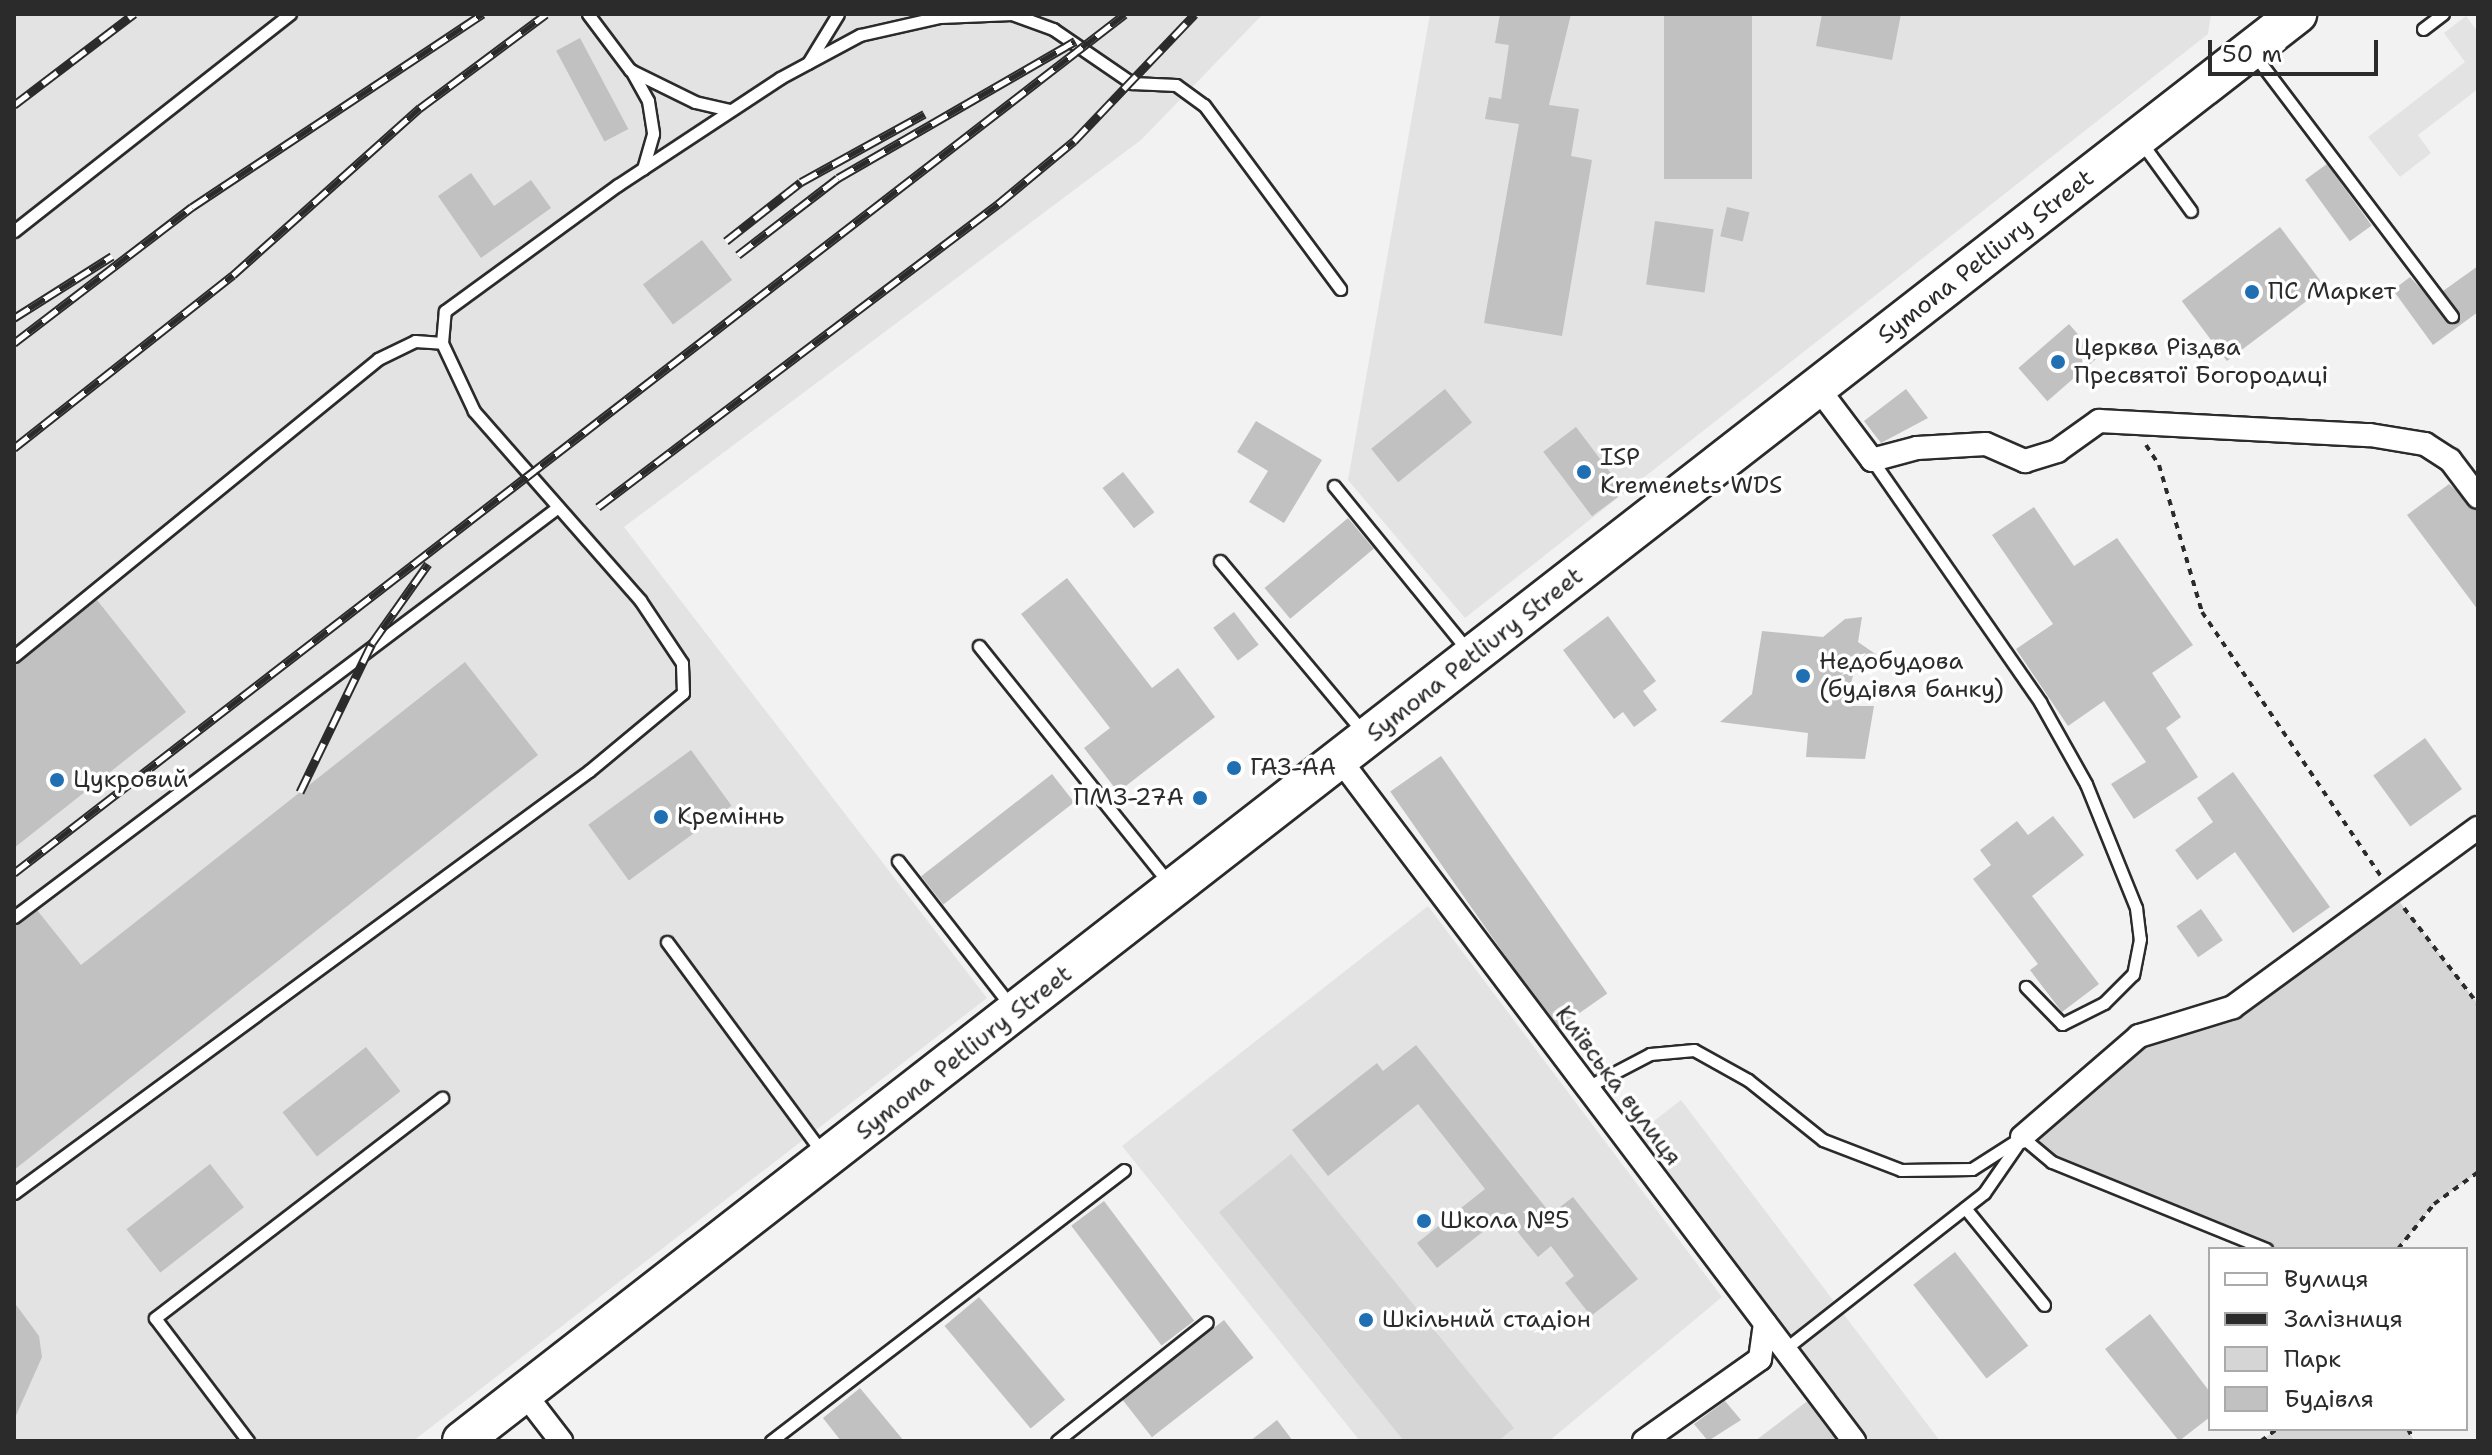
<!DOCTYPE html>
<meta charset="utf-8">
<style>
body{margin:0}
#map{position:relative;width:2492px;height:1455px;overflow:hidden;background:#f2f2f2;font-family:"Shantell Sans",sans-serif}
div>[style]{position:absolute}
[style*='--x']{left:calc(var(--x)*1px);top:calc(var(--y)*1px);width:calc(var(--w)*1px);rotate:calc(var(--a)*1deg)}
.built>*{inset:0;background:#e3e3e3}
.green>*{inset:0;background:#d5d5d5}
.building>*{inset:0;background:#c1c1c1;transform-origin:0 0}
.path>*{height:4px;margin-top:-2px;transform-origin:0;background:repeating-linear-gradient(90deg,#2b2b2b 0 6px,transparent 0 12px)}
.roads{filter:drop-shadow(2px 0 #2b2b2b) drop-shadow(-2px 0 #2b2b2b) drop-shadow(0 2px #2b2b2b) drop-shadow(0 -2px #2b2b2b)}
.lane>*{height:11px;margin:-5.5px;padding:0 5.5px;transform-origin:5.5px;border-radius:5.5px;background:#fff}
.street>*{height:22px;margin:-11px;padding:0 11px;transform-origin:11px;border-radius:11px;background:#fff}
.highway>*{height:38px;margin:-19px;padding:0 19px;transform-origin:19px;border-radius:19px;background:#fff}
.rail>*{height:9px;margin-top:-4.5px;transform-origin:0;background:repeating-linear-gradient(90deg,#fff 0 18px,#2b2b2b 0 36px);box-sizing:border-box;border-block:2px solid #2b2b2b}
.dots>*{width:22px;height:22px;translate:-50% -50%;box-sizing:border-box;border:4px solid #fff;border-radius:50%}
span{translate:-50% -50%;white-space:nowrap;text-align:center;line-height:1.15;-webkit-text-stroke:7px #fff;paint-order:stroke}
.street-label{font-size:24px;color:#2b2b2b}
.poi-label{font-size:24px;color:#2b2b2b}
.left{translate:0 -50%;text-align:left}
.right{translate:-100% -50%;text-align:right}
.frame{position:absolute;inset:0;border:16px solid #2b2b2b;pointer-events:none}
.legend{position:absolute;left:2208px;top:1247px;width:260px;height:184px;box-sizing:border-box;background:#fff;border:2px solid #aaa;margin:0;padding:10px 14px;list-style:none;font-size:24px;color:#2b2b2b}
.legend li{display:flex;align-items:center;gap:16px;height:40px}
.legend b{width:40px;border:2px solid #aaa}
.scale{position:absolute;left:2208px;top:40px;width:170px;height:36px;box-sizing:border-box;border:4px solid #2b2b2b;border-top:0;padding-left:10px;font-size:24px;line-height:28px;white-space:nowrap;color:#2b2b2b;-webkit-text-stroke:6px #fff;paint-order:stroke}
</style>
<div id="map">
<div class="built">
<i style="clip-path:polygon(14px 14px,1263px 14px,1141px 140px,624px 527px,987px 998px,413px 1441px,14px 1441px)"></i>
<i style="clip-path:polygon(1430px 14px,2211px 14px,2208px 34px,1465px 618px,1348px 480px)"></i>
<i style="clip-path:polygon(2466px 16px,2478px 32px,2478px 89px,2418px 135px,2431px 153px,2400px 177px,2368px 137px,2465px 62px,2444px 33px)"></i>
<i style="clip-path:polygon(1428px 906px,1722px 1297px,1549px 1441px,1360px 1441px,1122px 1146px)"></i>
<i style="clip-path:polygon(1681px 1100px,1839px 1308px,1940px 1441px,1854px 1441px,1627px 1142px)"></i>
</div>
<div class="green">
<i style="clip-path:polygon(2392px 892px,2478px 1004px,2478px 1172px,2434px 1204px,2398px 1249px,2266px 1249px,2052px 1162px,2022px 1137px,2139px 1036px,2233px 1007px)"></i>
<i style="clip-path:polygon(1291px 1154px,1514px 1428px,1498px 1441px,1404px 1441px,1219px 1212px)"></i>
<i style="clip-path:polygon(1818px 1393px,1854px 1441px,1755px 1441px)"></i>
<i style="clip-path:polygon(2277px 1429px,2408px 1429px,2414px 1441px,2261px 1441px)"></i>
</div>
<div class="building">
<i style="clip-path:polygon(1500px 14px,1571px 14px,1549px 105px,1579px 109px,1571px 156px,1592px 160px,1562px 336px,1484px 323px,1519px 124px,1485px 119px,1489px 97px,1501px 99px,1509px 45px,1495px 43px)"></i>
<i style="left:1664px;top:14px;width:88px;height:165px"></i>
<i style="clip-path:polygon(1822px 14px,1901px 14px,1892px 60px,1816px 46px)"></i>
<i style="left:580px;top:38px;width:103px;height:27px;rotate:62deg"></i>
<i style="left:2327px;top:164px;width:76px;height:27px;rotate:54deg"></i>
<i style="clip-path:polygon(471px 173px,494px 206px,531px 180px,551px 208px,481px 258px,438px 196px)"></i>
<i style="left:1727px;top:207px;width:23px;height:30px;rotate:13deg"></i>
<i style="left:1655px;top:221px;width:59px;height:64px;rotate:8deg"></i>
<i style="left:2280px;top:227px;width:75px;height:123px;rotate:53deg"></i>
<i style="left:702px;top:240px;width:50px;height:74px;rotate:53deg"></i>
<i style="clip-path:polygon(2478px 266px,2478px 312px,2433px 345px,2393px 290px,2410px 277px,2454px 324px,2460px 314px,2443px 291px)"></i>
<i style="left:2069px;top:324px;width:44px;height:67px;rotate:49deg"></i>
<i style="left:1445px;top:389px;width:43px;height:95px;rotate:51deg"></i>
<i style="clip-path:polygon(1906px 389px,1928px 418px,1881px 443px,1864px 421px)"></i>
<i style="clip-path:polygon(1256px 421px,1322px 460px,1284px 523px,1249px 502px,1268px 471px,1237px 452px)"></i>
<i style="left:1576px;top:427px;width:81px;height:41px;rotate:53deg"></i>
<i style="left:1123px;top:472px;width:51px;height:26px;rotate:52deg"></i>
<i style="clip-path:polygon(2449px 484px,2478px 511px,2478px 610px,2407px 515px)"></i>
<i style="clip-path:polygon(2034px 507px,2074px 566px,2117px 538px,2193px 645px,2152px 673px,2181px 717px,2166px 728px,2198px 777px,2134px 819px,2111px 784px,2146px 762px,2104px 701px,2068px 726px,2016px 649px,2053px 624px,1992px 535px)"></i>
<i style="left:1348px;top:518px;width:40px;height:109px;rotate:50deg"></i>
<i style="clip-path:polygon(1067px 578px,1152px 688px,1178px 668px,1215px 717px,1118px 792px,1084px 748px,1110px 728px,1021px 614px)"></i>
<i style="clip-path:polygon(97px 600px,186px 712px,14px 848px,14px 666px)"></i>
<i style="left:1234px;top:612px;width:41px;height:26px;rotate:53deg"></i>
<i style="clip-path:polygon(1608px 616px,1656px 681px,1643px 691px,1657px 710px,1634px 727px,1623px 712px,1614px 719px,1563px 650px)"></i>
<i style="clip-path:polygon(1862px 617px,1858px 642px,1877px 655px,1857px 658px,1846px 706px,1874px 706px,1865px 759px,1806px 757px,1808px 733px,1720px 722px,1752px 694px,1762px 631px,1823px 637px,1845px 619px)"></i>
<i style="clip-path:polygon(465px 662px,538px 755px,14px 1170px,14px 925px,37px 910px,81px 965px)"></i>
<i style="left:2425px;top:738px;width:63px;height:64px;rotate:54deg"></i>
<i style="left:691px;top:750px;width:69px;height:127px;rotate:54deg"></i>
<i style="left:1441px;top:756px;width:290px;height:62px;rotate:55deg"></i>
<i style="clip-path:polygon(2233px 772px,2330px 907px,2293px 933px,2235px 852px,2197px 880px,2175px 850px,2213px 822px,2197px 798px)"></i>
<i style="left:1052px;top:774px;width:36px;height:166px;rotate:52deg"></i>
<i style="clip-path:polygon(2053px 816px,2084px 855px,2032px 896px,2099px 984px,2062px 1012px,2030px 970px,2038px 964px,1973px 879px,1991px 865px,1980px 850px,2017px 821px,2028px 835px)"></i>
<i style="left:2201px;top:909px;width:38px;height:30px;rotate:55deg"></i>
<i style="clip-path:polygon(1416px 1045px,1551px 1214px,1573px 1197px,1638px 1279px,1591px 1316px,1565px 1283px,1574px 1276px,1551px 1246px,1538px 1257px,1504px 1215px,1437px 1268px,1417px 1243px,1485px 1189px,1418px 1104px,1328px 1176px,1292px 1130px,1377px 1063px,1383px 1071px)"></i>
<i style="left:366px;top:1047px;width:56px;height:106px;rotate:52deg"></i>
<i style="left:210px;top:1164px;width:55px;height:106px;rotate:52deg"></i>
<i style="left:1104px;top:1201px;width:150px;height:41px;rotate:53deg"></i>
<i style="left:1955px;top:1252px;width:119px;height:53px;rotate:52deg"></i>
<i style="left:979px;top:1297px;width:134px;height:45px;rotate:50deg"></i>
<i style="clip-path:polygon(14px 1302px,39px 1336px,42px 1357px,14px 1420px)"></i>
<i style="clip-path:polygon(2150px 1314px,2210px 1392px,2210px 1417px,2179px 1441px,2105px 1349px)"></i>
<i style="left:1224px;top:1320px;width:48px;height:129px;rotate:52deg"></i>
<i style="clip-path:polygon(860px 1388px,904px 1441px,841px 1441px,823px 1418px)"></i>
<i style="clip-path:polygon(1725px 1401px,1741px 1420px,1708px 1441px,1694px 1424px)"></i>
<i style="clip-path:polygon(1277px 1420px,1293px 1441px,1250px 1441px)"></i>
</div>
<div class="path">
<i style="--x:2146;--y:445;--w:24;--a:57"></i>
<i style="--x:2159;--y:465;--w:153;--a:73.7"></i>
<i style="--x:2202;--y:612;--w:318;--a:55.9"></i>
<i style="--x:2404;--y:908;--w:121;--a:52.4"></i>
<i style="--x:2398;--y:1249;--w:58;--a:-51.3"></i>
<i style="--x:2434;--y:1204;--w:54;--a:-36"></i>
<i style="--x:2408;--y:1429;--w:13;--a:63"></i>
<i style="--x:2261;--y:1441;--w:20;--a:-37"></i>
</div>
<div class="roads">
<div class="lane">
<i style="--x:588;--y:14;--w:70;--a:53.1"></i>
<i style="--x:630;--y:70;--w:72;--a:26.2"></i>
<i style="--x:695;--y:102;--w:36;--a:13"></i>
<i style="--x:2423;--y:29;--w:25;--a:-37"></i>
<i style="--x:2253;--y:53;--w:330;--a:52.9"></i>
<i style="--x:808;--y:63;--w:57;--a:-58.5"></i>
<i style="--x:631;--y:70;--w:35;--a:61"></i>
<i style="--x:648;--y:101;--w:33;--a:81"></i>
<i style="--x:653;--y:134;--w:36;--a:106"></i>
<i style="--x:2141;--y:142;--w:85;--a:54.1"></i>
<i style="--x:14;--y:231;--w:351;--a:-38.2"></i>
<i style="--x:1872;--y:460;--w:295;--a:55.2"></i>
<i style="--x:2040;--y:702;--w:94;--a:60.7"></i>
<i style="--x:2086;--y:784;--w:134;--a:68"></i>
<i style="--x:2136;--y:908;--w:31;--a:83"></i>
<i style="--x:2140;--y:939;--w:36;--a:101"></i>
<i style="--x:2133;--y:974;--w:41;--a:135"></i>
<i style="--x:2104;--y:1003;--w:47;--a:153.4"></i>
<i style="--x:2062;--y:1024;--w:52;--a:-134.2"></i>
<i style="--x:1334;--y:486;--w:214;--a:50.9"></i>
<i style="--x:1220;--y:561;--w:223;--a:50.1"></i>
<i style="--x:979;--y:646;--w:304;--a:51.3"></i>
<i style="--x:14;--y:656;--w:470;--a:-39.2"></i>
<i style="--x:378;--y:359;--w:41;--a:-25.9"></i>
<i style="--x:415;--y:341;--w:27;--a:4"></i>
<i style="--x:898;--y:861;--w:184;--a:52.1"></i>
<i style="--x:14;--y:917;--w:681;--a:-37"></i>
<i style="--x:667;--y:942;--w:261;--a:53.6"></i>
<i style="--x:1587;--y:1087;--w:71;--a:-27.6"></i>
<i style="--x:1650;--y:1054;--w:44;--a:-5.2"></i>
<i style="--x:1694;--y:1050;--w:62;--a:29.1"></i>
<i style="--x:1748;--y:1080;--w:96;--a:38.7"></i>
<i style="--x:1823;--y:1140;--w:84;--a:21"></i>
<i style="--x:1901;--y:1170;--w:71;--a:-0.8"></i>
<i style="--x:1972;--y:1169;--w:59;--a:-32.6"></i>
<i style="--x:2022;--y:1137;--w:39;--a:40"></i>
<i style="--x:2052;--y:1162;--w:231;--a:22.1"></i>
<i style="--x:14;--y:1193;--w:713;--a:-36.28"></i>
<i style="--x:589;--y:771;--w:122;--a:-39.7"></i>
<i style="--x:683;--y:693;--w:30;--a:-92"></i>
<i style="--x:682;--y:663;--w:76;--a:-123.7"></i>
<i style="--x:640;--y:600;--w:252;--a:-131.3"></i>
<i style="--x:474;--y:411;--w:75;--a:-115.2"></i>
<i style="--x:442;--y:343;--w:32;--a:-85"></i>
<i style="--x:445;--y:311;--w:214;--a:-36.1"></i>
<i style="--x:618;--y:185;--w:194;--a:-33.4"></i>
<i style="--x:780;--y:78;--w:91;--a:-28.3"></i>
<i style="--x:860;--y:35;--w:82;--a:-12.7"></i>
<i style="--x:940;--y:17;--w:72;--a:-2.4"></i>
<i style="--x:1012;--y:14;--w:44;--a:20.1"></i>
<i style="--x:1053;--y:29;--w:96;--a:34.4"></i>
<i style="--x:1132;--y:83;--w:44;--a:2.6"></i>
<i style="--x:1176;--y:85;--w:34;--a:36"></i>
<i style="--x:1204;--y:105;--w:229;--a:53.5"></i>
<i style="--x:1965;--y:1208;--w:125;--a:50.8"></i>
<i style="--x:1785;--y:1349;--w:253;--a:-38.1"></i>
<i style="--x:1984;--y:1193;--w:63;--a:-55.3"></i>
<i style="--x:248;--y:1441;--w:154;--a:-127.1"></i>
<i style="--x:155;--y:1318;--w:362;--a:-37.5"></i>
<i style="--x:771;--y:1441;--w:445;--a:-37.5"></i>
<i style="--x:1057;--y:1441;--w:191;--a:-38.4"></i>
</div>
<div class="street">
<i style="--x:1818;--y:388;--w:90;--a:53.1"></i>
<i style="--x:1872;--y:460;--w:47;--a:-14.9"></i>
<i style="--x:1917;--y:448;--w:69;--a:-3.3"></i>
<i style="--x:1986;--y:444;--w:43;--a:23.6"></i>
<i style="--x:2025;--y:461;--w:34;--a:-17"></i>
<i style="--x:2057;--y:451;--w:52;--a:-35.5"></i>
<i style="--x:2099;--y:421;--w:271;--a:3"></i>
<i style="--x:2370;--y:435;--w:56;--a:9.3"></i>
<i style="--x:2425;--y:444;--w:30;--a:33"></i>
<i style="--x:2450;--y:460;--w:46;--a:52.9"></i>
<i style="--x:1341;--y:761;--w:852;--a:52.97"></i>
<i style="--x:2022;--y:1137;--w:155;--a:-40.8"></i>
<i style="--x:2139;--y:1036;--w:98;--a:-17.1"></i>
<i style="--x:2233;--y:1007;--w:303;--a:-36.2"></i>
<i style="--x:524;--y:1393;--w:61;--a:52.4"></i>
<i style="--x:1644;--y:1441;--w:142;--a:-35.3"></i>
<i style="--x:1760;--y:1359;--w:36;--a:-82"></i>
</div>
<div class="highway">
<i style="--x:462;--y:1441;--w:2325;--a:-37.87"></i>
</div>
</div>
<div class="rail">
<i style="--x:14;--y:105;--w:151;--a:-37.2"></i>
<i style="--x:726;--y:241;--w:95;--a:-38.2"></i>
<i style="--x:801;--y:182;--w:141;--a:-28.9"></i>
<i style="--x:738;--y:255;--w:126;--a:-37.6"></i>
<i style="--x:838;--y:178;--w:274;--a:-30"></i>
<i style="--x:14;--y:318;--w:116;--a:-32.3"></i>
<i style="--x:14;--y:343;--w:224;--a:-37.4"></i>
<i style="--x:192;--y:207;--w:349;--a:-33.6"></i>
<i style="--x:14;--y:448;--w:279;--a:-38.3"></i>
<i style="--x:233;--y:275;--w:251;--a:-41.8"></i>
<i style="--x:420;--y:108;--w:157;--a:-36.7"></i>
<i style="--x:598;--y:507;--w:502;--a:-37.14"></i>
<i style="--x:998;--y:204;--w:99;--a:-39.7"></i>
<i style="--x:1074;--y:141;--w:175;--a:-46.4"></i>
<i style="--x:300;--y:792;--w:165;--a:-64.2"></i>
<i style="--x:372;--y:643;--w:97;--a:-54.7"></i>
<i style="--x:14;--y:873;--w:1404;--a:-37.71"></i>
</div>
<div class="dots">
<i style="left:2252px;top:292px;background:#1f6fb2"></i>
<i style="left:2058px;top:362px;background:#1f6fb2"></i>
<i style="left:1584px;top:472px;background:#1f6fb2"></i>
<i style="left:1803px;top:676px;background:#1f6fb2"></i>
<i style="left:1234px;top:768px;background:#1f6fb2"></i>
<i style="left:57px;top:780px;background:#1f6fb2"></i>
<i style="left:1200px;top:798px;background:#1f6fb2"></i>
<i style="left:661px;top:817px;background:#1f6fb2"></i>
<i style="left:1424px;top:1221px;background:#1f6fb2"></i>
<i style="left:1366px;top:1320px;background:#1f6fb2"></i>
</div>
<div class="street-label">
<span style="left:1986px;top:257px;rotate:-38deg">Symona Petliury Street</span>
<span style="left:1475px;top:655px;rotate:-38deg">Symona Petliury Street</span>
<span style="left:964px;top:1053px;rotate:-38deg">Symona Petliury Street</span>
<span style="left:1618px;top:1086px;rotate:53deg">Київська вулиця</span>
</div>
<div class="poi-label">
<span class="left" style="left:2268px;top:292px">ПС Маркет</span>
<span class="left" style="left:2074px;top:362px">Церква Різдва<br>Пресвятої Богородиці</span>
<span class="left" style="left:1600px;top:472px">ISP<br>Kremenets WDS</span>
<span class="left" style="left:1819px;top:676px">Недобудова<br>(будівля банку)</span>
<span class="left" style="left:1250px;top:768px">ГАЗ-АА</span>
<span class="left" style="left:73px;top:780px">Цукровий</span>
<span class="right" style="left:1184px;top:798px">ПМЗ-27А</span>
<span class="left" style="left:677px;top:817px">Креміннь</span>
<span class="left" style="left:1440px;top:1221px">Школа №5</span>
<span class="left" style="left:1382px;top:1320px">Шкільний стадіон</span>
</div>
<div class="frame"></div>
<ul class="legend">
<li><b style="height:10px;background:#fff"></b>Вулиця</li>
<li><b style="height:10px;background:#2b2b2b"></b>Залізниця</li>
<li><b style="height:22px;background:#d5d5d5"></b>Парк</li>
<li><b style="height:22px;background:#c1c1c1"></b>Будівля</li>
</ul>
<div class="scale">50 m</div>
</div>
